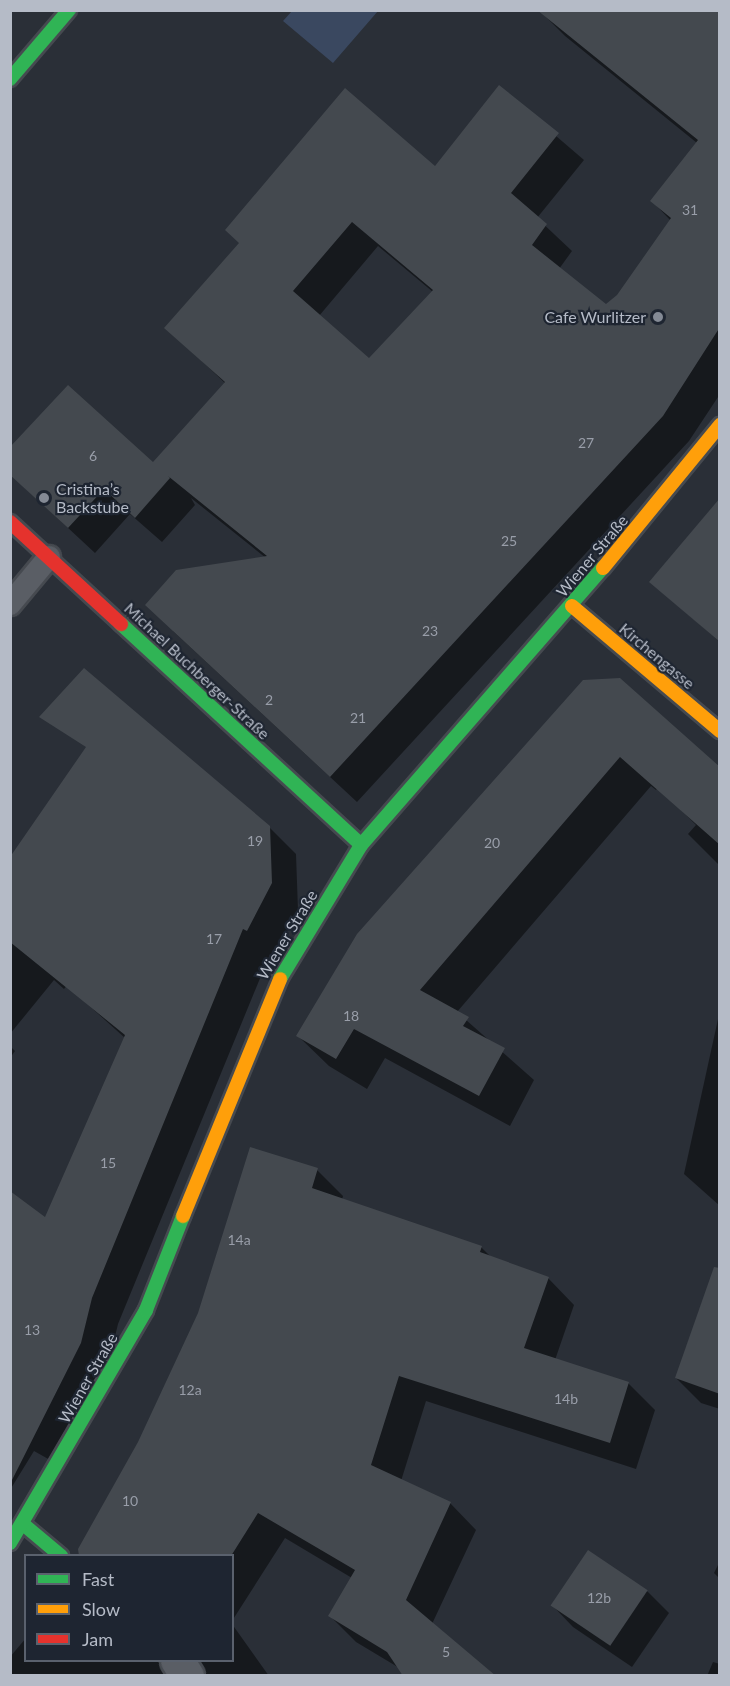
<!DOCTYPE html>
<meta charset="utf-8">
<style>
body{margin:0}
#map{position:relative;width:730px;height:1686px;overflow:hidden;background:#2a2f37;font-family:Lato,sans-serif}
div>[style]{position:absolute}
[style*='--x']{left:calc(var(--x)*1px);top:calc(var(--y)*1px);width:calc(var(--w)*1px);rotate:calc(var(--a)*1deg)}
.water>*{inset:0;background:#3a4860}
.shadow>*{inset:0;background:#0007}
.building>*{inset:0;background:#44494f;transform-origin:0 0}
.roads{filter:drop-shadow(2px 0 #464a50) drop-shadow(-2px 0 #464a50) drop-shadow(0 2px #464a50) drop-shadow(0 -2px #464a50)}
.lane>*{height:22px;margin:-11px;padding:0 11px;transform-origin:11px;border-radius:11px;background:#5a5e65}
.street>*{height:33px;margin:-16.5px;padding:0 16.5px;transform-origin:16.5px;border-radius:16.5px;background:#5a5e65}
.fast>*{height:14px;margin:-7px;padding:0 7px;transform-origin:7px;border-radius:7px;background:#30b455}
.slow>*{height:14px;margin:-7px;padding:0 7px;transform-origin:7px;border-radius:7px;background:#ff9f0a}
.jam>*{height:14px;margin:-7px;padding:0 7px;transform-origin:7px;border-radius:7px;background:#e5322d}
.dots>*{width:16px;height:16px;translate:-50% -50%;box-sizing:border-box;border:3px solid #1e2531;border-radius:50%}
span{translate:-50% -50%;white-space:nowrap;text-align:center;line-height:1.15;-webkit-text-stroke:4.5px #1e2531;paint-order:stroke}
.number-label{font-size:14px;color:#999ea9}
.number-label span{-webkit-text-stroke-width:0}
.poi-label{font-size:16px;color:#b5bbc7}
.right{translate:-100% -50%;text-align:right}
.left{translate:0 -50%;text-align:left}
.street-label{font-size:16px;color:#b5bbc7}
.frame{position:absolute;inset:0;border:12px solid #b5bbc7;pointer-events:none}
.legend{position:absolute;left:24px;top:1554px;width:210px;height:108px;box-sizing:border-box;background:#1e2531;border:2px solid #5a616d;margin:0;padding:8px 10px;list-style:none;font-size:18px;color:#b5bbc7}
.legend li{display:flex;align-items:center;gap:12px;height:30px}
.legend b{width:30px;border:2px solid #5a616d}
</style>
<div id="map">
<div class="water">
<i style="clip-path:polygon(292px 11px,292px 10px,378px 11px,333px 63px,283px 21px)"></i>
</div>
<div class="shadow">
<i style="clip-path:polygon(evenodd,539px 10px,720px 10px,720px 394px,689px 441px,357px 802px,173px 631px,266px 558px,191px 498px,195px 505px,162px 542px,130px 514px,95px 553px,10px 474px,153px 464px,226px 384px,166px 327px,435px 168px,499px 87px,584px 160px,537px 218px,572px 251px,559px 269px,606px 306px,618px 296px,671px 221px,652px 201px,697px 143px,565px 36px,539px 10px,378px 246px,433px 292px,369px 360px,319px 316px,378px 246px)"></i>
<i style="clip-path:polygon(720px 499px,720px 642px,651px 582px)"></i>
<i style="clip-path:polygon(620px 680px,691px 747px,656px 790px,651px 786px,457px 1012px,534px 1080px,510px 1126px,385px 1058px,367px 1089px,329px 1066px,298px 1036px)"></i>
<i style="clip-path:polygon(720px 767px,720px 866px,688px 834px,696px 825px,669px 798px)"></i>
<i style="clip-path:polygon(269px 827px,296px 854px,298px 910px,274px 957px,270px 954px,118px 1324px,107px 1370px,59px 1465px,34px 1451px,10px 1490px,10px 1193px,45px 1219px,125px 1038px,75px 993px,84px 964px,64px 989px,54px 980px,10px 1034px,10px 861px)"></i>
<i style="clip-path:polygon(720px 1010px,720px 1206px,684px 1174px)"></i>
<i style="clip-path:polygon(10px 1046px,15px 1051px,10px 1058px)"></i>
<i style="clip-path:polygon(317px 1170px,343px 1196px,342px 1200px,481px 1247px,492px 1258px,548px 1278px,574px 1305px,555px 1360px,628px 1383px,655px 1410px,636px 1469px,426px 1401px,401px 1481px,450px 1503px,476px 1530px,432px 1624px,401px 1669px,356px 1642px,329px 1615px,352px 1578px,285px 1538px,232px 1621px,232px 1556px,88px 1556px)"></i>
<i style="clip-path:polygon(720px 1340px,720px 1409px,701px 1403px,676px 1378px)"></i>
<i style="clip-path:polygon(589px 1552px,648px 1592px,669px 1613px,632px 1667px,573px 1627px,552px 1605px)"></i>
<i style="clip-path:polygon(720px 1561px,720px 1579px,714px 1573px)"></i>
<i style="clip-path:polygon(232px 1624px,269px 1676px,207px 1676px,202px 1667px,189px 1676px,10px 1676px,10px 1657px,26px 1638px,26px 1660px,232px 1660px)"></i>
<i style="clip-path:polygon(713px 1662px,720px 1664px,720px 1676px,707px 1676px)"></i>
</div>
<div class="building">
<i style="clip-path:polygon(evenodd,537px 10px,720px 10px,720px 327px,663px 416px,330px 777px,145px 605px,176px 570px,267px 556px,168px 476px,170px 478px,135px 518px,104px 489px,68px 528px,10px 475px,10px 447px,68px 385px,153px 462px,225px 382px,164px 328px,239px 243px,225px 230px,345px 88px,435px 166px,499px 85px,559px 133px,511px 193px,547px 224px,532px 245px,606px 304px,617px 295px,671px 218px,650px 201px,698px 140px,537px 10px,352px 222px,433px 290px,369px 358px,293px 291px,352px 222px)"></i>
<i style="clip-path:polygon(720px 498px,720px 642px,649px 582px)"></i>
<i style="clip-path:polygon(84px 668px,270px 826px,272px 883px,247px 931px,243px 929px,92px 1298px,81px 1343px,10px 1484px,10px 1191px,45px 1217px,125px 1035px,10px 942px,10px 857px,86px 747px,39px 717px)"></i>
<i style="clip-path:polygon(620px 678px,720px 767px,720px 845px,620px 757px,420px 990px,469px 1017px,463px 1026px,505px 1048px,479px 1096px,354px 1029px,336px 1059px,296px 1036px,357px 934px,583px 680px)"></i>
<i style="clip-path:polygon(250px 1147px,318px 1168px,312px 1188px,482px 1246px,480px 1252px,549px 1277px,524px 1348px,629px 1382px,610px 1443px,399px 1376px,371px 1465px,451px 1502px,406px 1600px,496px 1676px,403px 1676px,387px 1652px,328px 1616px,355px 1570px,258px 1513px,231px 1556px,79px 1556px,78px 1549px,138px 1442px,198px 1313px)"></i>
<i style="clip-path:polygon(714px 1267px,720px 1268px,720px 1394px,675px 1378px)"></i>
<i style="left:588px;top:1550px;width:72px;height:67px;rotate:34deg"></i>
</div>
<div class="roads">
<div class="lane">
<i style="--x:10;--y:604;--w:61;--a:-50.3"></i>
</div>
<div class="street">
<i style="--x:177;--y:1660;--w:19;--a:58"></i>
</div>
<div class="fast">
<i style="--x:10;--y:79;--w:91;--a:-49.5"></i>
<i style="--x:121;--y:624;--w:326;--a:42.6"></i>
<i style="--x:280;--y:979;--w:157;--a:-58.8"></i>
<i style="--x:361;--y:845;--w:368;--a:-48.9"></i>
<i style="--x:23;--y:1524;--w:50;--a:40.1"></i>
<i style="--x:10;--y:1543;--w:270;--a:-59.7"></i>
<i style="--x:146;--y:1310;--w:101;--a:-68.5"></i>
</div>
<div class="slow">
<i style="--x:603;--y:568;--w:185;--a:-50.7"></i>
<i style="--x:572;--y:606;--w:194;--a:40.2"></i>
<i style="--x:183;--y:1216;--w:256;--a:-67.7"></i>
</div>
<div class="jam">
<i style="--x:10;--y:522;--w:151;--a:42.6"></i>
</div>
</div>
<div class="dots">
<i style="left:658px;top:317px;background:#848a95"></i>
<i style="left:44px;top:498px;background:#848a95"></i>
</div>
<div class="number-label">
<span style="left:690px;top:210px">31</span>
<span style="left:586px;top:443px">27</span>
<span style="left:93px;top:456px">6</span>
<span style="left:509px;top:541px">25</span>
<span style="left:430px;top:631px">23</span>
<span style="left:269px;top:700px">2</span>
<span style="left:358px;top:718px">21</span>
<span style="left:255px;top:841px">19</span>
<span style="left:492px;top:843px">20</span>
<span style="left:214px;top:939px">17</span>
<span style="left:351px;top:1016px">18</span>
<span style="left:108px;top:1163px">15</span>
<span style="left:239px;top:1240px">14a</span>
<span style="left:32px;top:1330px">13</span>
<span style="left:190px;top:1390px">12a</span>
<span style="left:566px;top:1399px">14b</span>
<span style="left:130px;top:1501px">10</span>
<span style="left:599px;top:1598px">12b</span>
<span style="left:446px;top:1652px">5</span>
</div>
<div class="poi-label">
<span class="right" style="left:646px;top:317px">Cafe Wurlitzer</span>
<span class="left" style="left:56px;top:498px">Cristina’s<br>Backstube</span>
</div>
<div class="street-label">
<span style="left:592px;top:556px;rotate:-50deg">Wiener Straße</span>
<span style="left:657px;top:656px;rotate:40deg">Kirchengasse</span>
<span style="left:197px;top:671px;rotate:43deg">Michael Buchberger-Straße</span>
<span style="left:287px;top:935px;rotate:-59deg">Wiener Straße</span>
<span style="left:88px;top:1378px;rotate:-60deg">Wiener Straße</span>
</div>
<div class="frame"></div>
<ul class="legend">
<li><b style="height:8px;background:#30b455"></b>Fast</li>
<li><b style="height:8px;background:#ff9f0a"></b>Slow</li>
<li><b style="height:8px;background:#e5322d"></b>Jam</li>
</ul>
</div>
